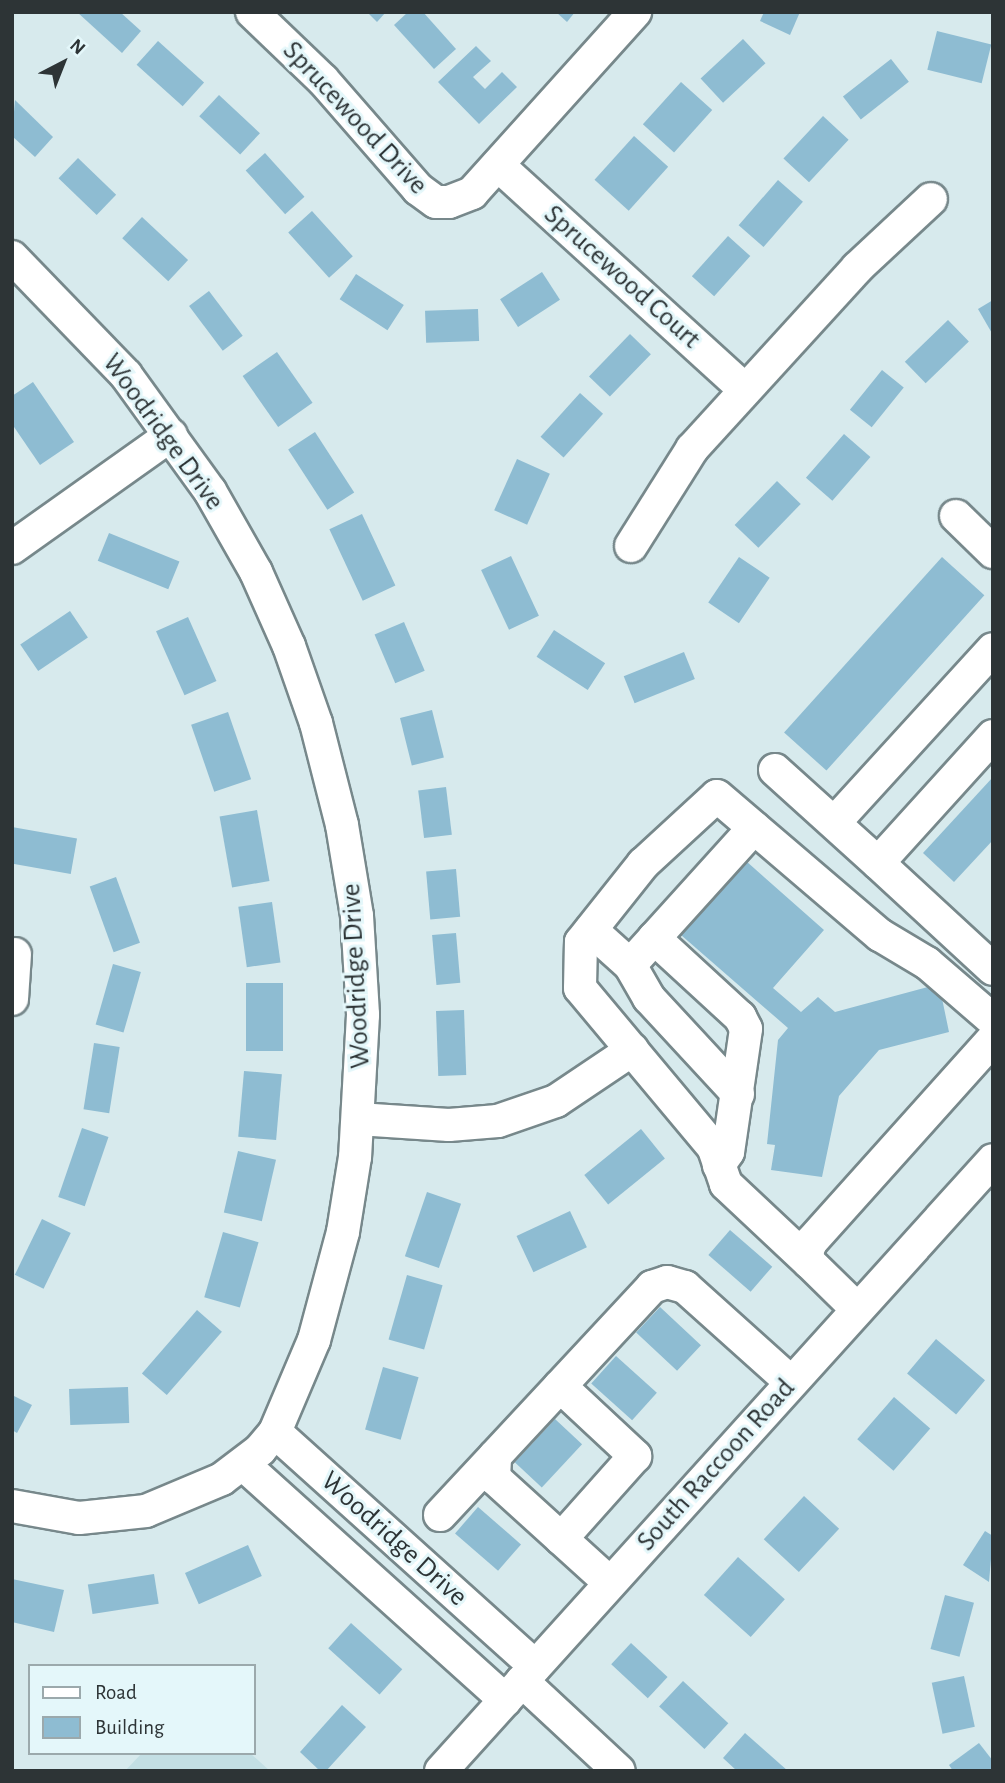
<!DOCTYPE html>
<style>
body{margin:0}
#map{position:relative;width:1005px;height:1783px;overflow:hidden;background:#d7eaed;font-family:"Alegreya Sans",sans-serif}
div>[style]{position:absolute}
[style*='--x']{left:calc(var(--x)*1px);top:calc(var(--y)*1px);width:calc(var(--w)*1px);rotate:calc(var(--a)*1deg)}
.built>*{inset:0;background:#c3dfe4}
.building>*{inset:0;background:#8ebcd2;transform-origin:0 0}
.roads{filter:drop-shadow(2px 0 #77888b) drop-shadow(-2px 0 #77888b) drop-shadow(0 2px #77888b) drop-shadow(0 -2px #77888b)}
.minor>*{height:32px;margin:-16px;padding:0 16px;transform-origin:16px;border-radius:16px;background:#fff}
span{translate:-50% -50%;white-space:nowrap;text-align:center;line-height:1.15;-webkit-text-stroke:6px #e4f7fa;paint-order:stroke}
.street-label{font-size:28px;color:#2d3436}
.frame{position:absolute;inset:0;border:14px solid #2d3436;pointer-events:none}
.legend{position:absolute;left:28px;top:1664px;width:228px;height:91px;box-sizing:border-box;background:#e4f7fa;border:2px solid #9ba9ac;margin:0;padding:9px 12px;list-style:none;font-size:21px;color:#2d3436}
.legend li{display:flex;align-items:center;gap:14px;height:35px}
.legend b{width:35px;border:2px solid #9ba9ac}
.north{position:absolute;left:28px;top:28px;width:70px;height:70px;-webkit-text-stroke:5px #e4f7fa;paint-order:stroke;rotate:42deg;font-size:19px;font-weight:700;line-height:28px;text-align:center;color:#2d3436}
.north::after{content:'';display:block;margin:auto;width:24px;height:32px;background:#2d3436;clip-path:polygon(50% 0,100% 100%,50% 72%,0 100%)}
</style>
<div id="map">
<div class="built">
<i style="clip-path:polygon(142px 1753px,250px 1753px,270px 1771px,125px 1771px)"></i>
</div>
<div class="building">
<i style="clip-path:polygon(77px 12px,120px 12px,141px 31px,122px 53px)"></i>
<i style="clip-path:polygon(367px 12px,386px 12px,377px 22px)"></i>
<i style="clip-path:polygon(408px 12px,423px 12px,456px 49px,434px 69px,394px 25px)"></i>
<i style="clip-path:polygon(556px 12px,575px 12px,567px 22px)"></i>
<i style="clip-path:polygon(764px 12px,800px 12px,790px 35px,760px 21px)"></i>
<i style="left:937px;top:31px;width:56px;height:40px;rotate:14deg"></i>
<i style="left:743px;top:39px;width:33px;height:58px;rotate:47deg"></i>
<i style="left:158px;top:41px;width:62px;height:32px;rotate:42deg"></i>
<i style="clip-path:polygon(476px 46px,491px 61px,473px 77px,485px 89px,502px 72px,517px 87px,479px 124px,438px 82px)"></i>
<i style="left:891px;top:59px;width:29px;height:61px;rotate:52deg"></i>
<i style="left:681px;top:82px;width:42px;height:57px;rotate:42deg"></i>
<i style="left:219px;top:95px;width:56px;height:29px;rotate:43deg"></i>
<i style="clip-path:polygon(15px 100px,53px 137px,35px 157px,12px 136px)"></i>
<i style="left:823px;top:116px;width:35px;height:58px;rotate:43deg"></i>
<i style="left:634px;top:136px;width:46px;height:59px;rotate:42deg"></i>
<i style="left:265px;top:153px;width:59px;height:26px;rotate:48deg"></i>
<i style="left:78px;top:158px;width:53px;height:28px;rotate:44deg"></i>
<i style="left:778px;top:180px;width:33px;height:60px;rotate:41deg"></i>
<i style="left:312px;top:211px;width:61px;height:32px;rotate:48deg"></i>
<i style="left:142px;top:217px;width:63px;height:29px;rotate:43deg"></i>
<i style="left:728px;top:236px;width:30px;height:54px;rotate:42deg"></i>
<i style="left:542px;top:272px;width:33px;height:50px;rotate:57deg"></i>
<i style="left:356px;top:274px;width:57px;height:30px;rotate:33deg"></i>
<i style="left:209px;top:291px;width:56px;height:25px;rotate:53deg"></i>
<i style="clip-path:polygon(993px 300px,993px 335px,978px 309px)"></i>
<i style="left:478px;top:309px;width:32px;height:53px;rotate:88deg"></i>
<i style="left:948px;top:320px;width:30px;height:60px;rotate:46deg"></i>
<i style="left:630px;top:334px;width:29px;height:59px;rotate:44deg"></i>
<i style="left:277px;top:352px;width:62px;height:42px;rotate:55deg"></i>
<i style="left:882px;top:370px;width:28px;height:51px;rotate:39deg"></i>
<i style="clip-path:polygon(33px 382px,74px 442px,40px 465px,12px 424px,12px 396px)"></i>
<i style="left:580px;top:393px;width:31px;height:59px;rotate:42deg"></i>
<i style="left:315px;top:432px;width:72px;height:32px;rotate:57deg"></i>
<i style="left:844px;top:434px;width:35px;height:58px;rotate:41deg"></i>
<i style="left:517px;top:459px;width:36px;height:56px;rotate:24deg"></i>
<i style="left:777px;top:481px;width:33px;height:61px;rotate:44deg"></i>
<i style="left:362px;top:514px;width:79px;height:36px;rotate:65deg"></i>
<i style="left:109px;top:533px;width:76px;height:30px;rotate:22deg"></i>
<i style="left:511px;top:556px;width:66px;height:33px;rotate:65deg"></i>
<i style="left:739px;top:557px;width:37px;height:55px;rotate:34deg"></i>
<i style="left:942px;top:557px;width:57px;height:236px;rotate:42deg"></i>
<i style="left:70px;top:611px;width:32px;height:60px;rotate:56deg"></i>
<i style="left:188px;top:617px;width:70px;height:35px;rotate:66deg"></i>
<i style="left:404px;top:622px;width:53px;height:32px;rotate:67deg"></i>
<i style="left:554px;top:630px;width:61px;height:32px;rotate:33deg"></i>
<i style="left:684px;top:652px;width:29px;height:65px;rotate:68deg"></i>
<i style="left:432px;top:710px;width:49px;height:33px;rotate:76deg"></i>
<i style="left:228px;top:712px;width:71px;height:39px;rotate:71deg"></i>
<i style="clip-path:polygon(993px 777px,993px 840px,954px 882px,923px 853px)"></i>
<i style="left:446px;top:787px;width:48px;height:28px;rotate:83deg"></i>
<i style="left:257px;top:810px;width:72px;height:38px;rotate:80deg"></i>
<i style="left:12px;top:827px;width:66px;height:36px;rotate:10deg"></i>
<i style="clip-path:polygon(746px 861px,824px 930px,773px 988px,801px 1012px,818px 997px,835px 1012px,939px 984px,949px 1032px,879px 1050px,839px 1096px,822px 1177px,771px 1170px,775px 1145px,767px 1144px,778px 1040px,788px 1028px,681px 935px)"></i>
<i style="left:456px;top:869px;width:48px;height:30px;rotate:85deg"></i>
<i style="left:116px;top:877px;width:70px;height:28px;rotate:70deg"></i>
<i style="left:272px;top:902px;width:61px;height:34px;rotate:82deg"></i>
<i style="left:456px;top:933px;width:50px;height:24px;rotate:85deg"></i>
<i style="left:113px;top:964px;width:29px;height:63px;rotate:16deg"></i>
<i style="left:246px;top:983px;width:37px;height:68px"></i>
<i style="left:464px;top:1010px;width:65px;height:28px;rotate:88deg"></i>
<i style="left:94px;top:1043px;width:26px;height:67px;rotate:9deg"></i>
<i style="left:244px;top:1071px;width:38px;height:66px;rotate:5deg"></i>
<i style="left:82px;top:1128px;width:28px;height:73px;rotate:19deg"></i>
<i style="left:641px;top:1129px;width:38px;height:73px;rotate:51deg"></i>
<i style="left:238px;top:1151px;width:39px;height:63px;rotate:13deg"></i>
<i style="left:427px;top:1192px;width:36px;height:68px;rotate:19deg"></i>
<i style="left:570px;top:1211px;width:40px;height:59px;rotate:65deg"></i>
<i style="left:42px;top:1219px;width:32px;height:62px;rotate:26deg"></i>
<i style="left:730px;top:1230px;width:56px;height:33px;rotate:41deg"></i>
<i style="left:223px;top:1232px;width:37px;height:68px;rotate:16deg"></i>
<i style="left:407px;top:1275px;width:37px;height:67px;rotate:16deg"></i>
<i style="left:660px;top:1307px;width:56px;height:35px;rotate:43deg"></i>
<i style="left:197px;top:1310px;width:33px;height:84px;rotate:41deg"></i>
<i style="left:936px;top:1339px;width:64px;height:45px;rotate:40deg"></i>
<i style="left:616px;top:1356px;width:55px;height:37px;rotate:42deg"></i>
<i style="left:383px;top:1367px;width:37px;height:65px;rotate:16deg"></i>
<i style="left:128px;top:1387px;width:36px;height:59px;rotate:88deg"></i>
<i style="clip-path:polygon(12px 1395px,32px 1405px,17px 1433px,12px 1430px)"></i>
<i style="left:894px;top:1397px;width:48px;height:56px;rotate:41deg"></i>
<i style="left:555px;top:1419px;width:37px;height:59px;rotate:43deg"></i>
<i style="left:804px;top:1496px;width:48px;height:59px;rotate:43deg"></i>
<i style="left:478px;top:1507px;width:57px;height:35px;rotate:41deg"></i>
<i style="clip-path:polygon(985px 1531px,993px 1536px,989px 1582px,963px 1565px)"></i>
<i style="left:248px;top:1545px;width:34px;height:69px;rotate:66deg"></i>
<i style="left:738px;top:1557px;width:63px;height:51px;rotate:42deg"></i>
<i style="left:154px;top:1574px;width:30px;height:67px;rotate:81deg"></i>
<i style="clip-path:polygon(12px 1579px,64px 1590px,54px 1632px,12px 1622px)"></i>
<i style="left:945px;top:1595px;width:30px;height:56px;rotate:15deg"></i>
<i style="left:351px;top:1623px;width:69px;height:34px;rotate:42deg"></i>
<i style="left:631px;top:1643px;width:50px;height:29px;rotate:43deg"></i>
<i style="left:964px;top:1676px;width:52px;height:33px;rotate:78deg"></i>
<i style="left:683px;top:1681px;width:62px;height:35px;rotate:43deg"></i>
<i style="clip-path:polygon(342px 1705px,366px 1727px,326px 1771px,320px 1771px,300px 1752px)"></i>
<i style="clip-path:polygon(745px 1733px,788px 1771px,737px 1771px,723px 1758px)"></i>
<i style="clip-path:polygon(979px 1743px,993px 1761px,993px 1771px,953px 1771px,949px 1765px)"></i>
</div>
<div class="roads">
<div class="minor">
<i style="--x:252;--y:12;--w:98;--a:43.8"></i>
<i style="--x:323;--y:80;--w:145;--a:48.9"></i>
<i style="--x:418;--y:189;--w:22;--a:36"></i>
<i style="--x:436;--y:202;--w:13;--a:0"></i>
<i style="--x:449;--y:202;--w:25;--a:-21"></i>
<i style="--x:472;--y:193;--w:244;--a:-48"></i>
<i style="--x:498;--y:165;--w:334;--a:42.3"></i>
<i style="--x:12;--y:257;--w:164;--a:46"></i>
<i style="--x:126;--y:375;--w:143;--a:54.1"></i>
<i style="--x:210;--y:491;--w:93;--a:60.4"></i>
<i style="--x:256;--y:572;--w:81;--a:66"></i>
<i style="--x:289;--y:646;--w:82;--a:70.7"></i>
<i style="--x:316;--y:723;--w:105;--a:75.7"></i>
<i style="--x:342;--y:825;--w:92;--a:80.6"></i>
<i style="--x:357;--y:916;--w:99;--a:86.5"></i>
<i style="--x:363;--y:1015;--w:142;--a:93.2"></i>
<i style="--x:355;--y:1157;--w:76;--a:99.1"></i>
<i style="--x:343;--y:1232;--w:112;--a:105"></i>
<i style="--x:314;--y:1340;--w:100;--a:113"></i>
<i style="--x:275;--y:1432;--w:23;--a:130"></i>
<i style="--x:260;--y:1450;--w:48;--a:142.7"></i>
<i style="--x:222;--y:1479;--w:82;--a:157.2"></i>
<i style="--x:146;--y:1511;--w:67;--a:174"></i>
<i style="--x:79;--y:1518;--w:68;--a:-169.8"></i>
<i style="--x:956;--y:516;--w:52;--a:44.2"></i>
<i style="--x:631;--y:546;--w:115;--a:-57.8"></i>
<i style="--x:692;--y:449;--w:245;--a:-47.6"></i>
<i style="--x:857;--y:268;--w:101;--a:-43"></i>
<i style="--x:12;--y:548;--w:195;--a:-35.4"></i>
<i style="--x:993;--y:736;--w:171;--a:132.2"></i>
<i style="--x:878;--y:863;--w:156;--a:42.7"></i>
<i style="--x:775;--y:770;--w:139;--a:42.1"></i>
<i style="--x:835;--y:822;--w:234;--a:-47.6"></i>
<i style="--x:591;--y:930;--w:52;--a:41.9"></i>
<i style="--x:630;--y:965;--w:185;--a:-47.9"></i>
<i style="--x:654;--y:938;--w:117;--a:42.6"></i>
<i style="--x:740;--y:1017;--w:13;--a:63"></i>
<i style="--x:746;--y:1029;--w:124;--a:98.3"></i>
<i style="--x:728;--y:1152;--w:16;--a:125"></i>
<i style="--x:630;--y:965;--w:38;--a:60"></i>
<i style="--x:649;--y:998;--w:131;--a:47.2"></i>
<i style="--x:12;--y:999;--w:45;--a:-86.2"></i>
<i style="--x:358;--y:1119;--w:91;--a:3.8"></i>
<i style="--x:449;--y:1125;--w:49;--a:-4.7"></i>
<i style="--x:498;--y:1121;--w:61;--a:-19"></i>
<i style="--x:556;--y:1101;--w:92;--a:-33.9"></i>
<i style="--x:809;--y:1262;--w:114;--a:-136.8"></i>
<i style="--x:726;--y:1184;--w:39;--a:-109"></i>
<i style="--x:713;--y:1147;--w:207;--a:-129.9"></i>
<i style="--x:580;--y:988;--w:46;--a:-88.8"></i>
<i style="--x:581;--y:942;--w:100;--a:-51.5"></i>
<i style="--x:643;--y:864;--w:100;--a:-42.6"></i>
<i style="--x:717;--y:796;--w:214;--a:40.5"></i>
<i style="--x:880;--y:935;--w:55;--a:30.8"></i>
<i style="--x:927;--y:963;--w:87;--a:40.8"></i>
<i style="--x:857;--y:1309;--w:67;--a:-135.6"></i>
<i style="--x:809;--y:1262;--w:10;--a:-101"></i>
<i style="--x:807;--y:1252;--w:11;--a:-68"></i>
<i style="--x:811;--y:1242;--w:273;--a:-48.1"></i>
<i style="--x:560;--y:1386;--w:103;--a:43"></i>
<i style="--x:635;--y:1456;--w:111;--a:131.7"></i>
<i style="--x:275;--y:1432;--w:350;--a:42"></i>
<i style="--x:243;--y:1464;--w:353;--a:42"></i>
<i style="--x:440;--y:1515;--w:81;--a:-47"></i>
<i style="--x:610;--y:1583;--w:156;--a:-137.8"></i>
<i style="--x:494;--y:1478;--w:22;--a:-87"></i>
<i style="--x:495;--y:1456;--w:231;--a:-47.1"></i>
<i style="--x:652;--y:1287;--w:16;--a:-18"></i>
<i style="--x:667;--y:1282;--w:19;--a:16"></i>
<i style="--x:685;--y:1287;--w:142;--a:41.9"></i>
<i style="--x:522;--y:1681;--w:132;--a:42.9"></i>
<i style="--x:441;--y:1771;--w:823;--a:-47.9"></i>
</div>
</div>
<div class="street-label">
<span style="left:355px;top:118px;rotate:47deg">Sprucewood Drive</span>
<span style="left:622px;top:277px;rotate:42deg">Sprucewood Court</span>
<span style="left:163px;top:432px;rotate:54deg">Woodridge Drive</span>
<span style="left:356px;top:976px;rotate:-93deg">Woodridge Drive</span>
<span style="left:716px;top:1465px;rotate:-48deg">South Raccoon Road</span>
<span style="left:394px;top:1539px;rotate:42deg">Woodridge Drive</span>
</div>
<div class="frame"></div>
<ul class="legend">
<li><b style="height:9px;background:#fff"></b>Road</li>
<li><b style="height:19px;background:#8ebcd2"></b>Building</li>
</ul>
<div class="north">N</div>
</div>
